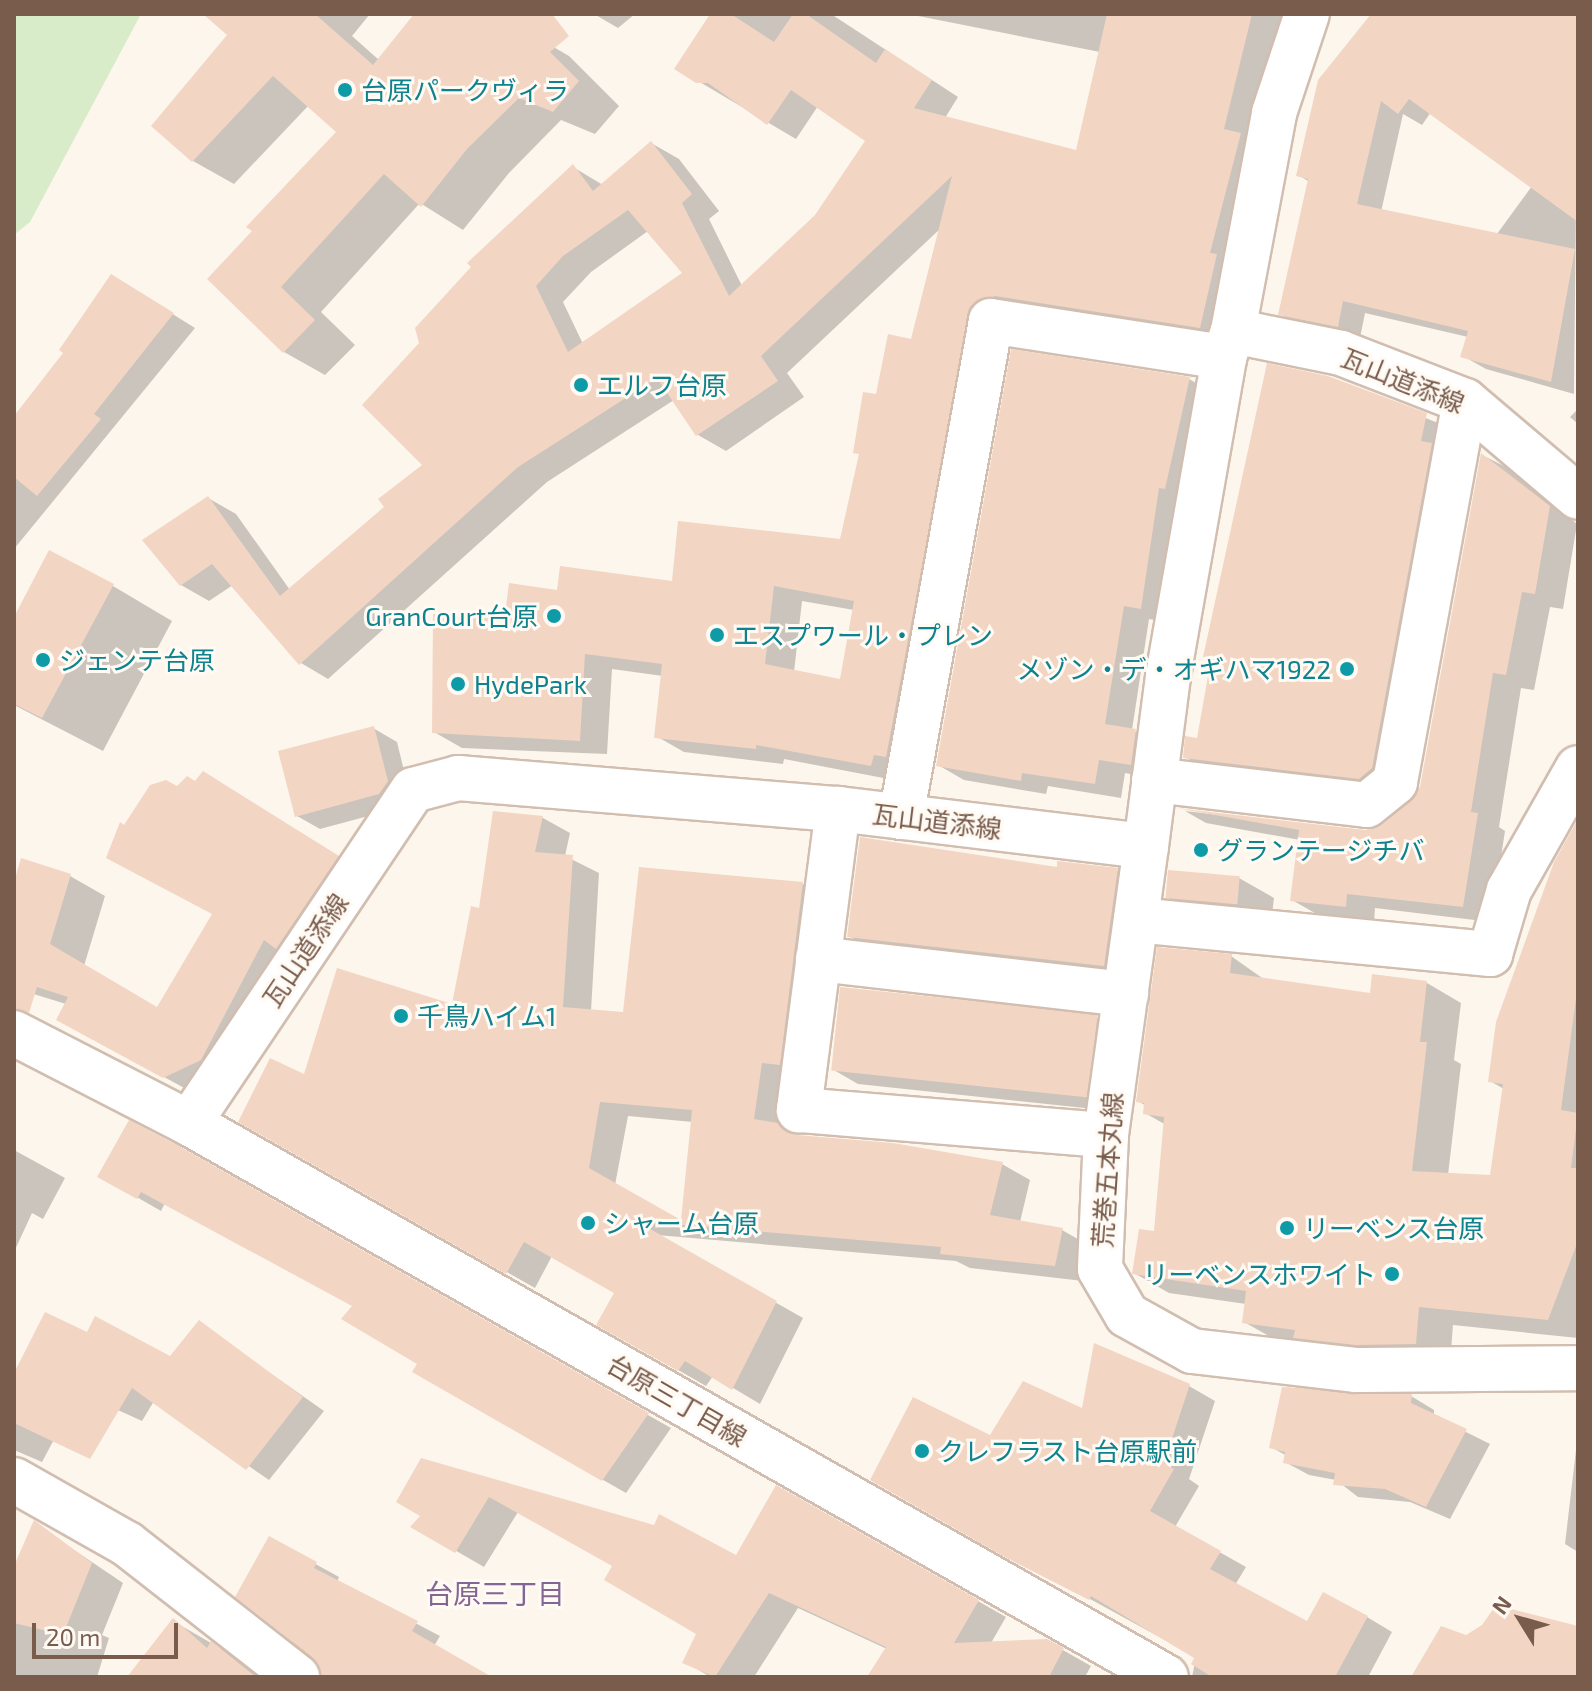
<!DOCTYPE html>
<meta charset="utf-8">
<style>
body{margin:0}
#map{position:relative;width:1592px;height:1691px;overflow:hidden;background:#fdf6ec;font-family:"Exo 2","Noto Sans JP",sans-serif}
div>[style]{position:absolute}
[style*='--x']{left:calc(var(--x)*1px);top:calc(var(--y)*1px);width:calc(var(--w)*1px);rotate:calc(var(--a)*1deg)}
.green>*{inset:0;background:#d8ecc9}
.shadow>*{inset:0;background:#0003}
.building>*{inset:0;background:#f3d5c3;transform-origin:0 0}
.roads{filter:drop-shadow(2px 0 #d1beb0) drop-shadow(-2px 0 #d1beb0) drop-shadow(0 2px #d1beb0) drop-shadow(0 -2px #d1beb0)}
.minor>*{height:44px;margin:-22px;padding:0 22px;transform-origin:22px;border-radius:22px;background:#fff}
.dots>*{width:22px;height:22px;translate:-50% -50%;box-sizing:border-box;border:4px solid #fffaf3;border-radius:50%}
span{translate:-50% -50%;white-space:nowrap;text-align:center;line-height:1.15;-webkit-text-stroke:6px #fffaf3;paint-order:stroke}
.culture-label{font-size:26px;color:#0d838f}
.left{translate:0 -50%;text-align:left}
.right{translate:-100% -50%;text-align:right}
.street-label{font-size:26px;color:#7a5c4d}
.neighbourhood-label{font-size:28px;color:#846695}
.frame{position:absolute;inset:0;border:16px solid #7a5c4d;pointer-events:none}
.north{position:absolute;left:1480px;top:1579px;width:80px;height:80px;-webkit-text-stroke:6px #fffaf3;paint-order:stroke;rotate:307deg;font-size:22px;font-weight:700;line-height:32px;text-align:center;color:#7a5c4d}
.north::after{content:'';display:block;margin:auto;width:28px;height:36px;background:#7a5c4d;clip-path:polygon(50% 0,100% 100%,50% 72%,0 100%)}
.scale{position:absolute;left:32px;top:1623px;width:146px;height:36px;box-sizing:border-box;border:4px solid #7a5c4d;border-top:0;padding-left:10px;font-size:24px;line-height:28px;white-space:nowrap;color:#7a5c4d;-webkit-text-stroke:6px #fffaf3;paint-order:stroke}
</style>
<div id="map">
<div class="green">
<i style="clip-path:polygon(14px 14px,141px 14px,30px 222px,14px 235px)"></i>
</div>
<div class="shadow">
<i style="clip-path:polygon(236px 14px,370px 14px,352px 36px,379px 60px,417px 14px,497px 14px,569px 56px,619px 106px,595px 134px,561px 120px,509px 173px,463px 230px,420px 203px,321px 312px,355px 345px,325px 375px,284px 352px,254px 231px,339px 132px,309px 105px,234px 184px,193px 161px)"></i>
<i style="clip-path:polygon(594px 14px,635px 14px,618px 28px)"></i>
<i style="clip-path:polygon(evenodd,712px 14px,831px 14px,958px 97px,945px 118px,1078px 152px,1100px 52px,908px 14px,1284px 14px,1261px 108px,1228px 343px,999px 321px,899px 781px,784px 759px,783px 764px,684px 752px,656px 736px,663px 676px,612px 669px,607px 754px,462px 748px,434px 732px,506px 617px,559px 592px,673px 583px,841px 541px,878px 397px,912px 341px,941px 228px,787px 373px,804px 397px,726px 451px,698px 435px,674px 400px,547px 482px,328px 679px,301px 663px,233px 585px,209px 601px,181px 585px,208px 498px,236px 514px,290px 590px,387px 507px,425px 465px,422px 343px,573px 167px,603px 185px,651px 143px,679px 159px,719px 211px,709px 219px,742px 286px,816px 216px,868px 140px,818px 106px,796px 139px,676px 68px,712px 14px,648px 231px,685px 273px,583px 344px,563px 302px,591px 272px,648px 231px,712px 14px,802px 601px,854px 610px,842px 681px,794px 672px,802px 601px)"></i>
<i style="clip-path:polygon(evenodd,1373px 14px,1578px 14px,1574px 394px,1486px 369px,1463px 356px,1468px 337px,1365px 313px,1360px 338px,1303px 327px,1280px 314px,1310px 182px,1298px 175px,1373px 14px,1431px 112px,1532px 186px,1494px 238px,1381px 212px,1403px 114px,1422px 125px,1431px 112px)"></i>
<i style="clip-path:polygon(134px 290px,195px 328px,14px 549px,14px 419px)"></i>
<i style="clip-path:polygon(1328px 378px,1450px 428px,1383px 791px,1208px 770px,1185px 757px,1198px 741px,1213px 660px,1205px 656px)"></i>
<i style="clip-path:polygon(1189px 379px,1215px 394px,1166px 622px,1149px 619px,1132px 730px,1161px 746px,1157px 779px,1125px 773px,1121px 798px,1048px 786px,1046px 794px,964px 780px,938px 765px)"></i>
<i style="clip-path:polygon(1578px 409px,1578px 424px,1570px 417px)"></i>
<i style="clip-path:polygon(1482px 455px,1518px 473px,1577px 524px,1563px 609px,1550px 607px,1534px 690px,1521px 688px,1499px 827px,1505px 831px,1491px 922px,1375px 908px,1374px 922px,1320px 916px,1292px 900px,1300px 840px,1206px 823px,1185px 811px,1365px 832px,1383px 826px,1412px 803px,1421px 787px)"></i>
<i style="clip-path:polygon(113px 586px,172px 621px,103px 751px,14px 705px,14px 621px)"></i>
<i style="clip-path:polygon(373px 728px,397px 742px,410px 795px,402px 807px,320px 829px,297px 816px)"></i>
<i style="clip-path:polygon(196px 783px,238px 794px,372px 877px,199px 1096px,94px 1039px,66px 1004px,14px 988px,14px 879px,70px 876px,105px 896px,84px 966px,158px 1010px,214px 915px,125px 827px,178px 789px)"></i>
<i style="clip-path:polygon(evenodd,495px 813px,543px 818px,570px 833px,565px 856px,599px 873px,591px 1011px,625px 1014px,803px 884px,830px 900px,782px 1127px,799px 1137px,1002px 1164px,1030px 1180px,1020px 1222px,1062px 1230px,1090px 1246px,1083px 1281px,970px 1268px,956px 1261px,657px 1235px,803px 1318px,760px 1404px,713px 1376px,706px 1386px,598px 1324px,617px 1293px,552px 1256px,535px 1288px,240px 1121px,306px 1076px,454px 1006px,481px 910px,495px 813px,628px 1116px,693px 1122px,682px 1223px,615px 1185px,628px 1116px)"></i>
<i style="clip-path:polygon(1578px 823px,1578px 1338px,1453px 1325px,1450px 1363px,1278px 1341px,1244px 1322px,1246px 1304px,1169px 1293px,1134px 1273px,1156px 1233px,1166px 1125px,1145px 1113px,1146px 1106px,1138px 1101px,1231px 956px,1265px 980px,1371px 995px,1427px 983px,1461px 1003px,1454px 1060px,1461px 1064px,1448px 1175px,1492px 1177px,1504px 1089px,1490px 1081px)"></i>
<i style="clip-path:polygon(1058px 870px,1117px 870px,1139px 882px,1126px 978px,871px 949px,849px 936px)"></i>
<i style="clip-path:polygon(1239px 878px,1274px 898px,1271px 923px,1201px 916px,1166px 897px)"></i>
<i style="clip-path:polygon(1097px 1018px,1124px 1033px,1113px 1111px,858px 1084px,832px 1069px)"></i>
<i style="clip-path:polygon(130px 1123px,671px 1428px,626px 1493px,414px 1372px,419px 1363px,355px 1306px,165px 1203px,161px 1211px,100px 1176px)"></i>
<i style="clip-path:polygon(14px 1150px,65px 1178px,43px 1219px,32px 1213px,14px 1252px)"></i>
<i style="clip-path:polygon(199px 1323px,324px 1411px,269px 1480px,154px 1401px,142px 1421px,43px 1376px,88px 1334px,171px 1359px)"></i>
<i style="clip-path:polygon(1189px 1386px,1215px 1401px,1189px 1479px,1199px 1486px,1175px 1527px,1246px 1567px,1235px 1585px,1308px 1624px,1367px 1617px,1392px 1632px,1368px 1677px,1192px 1677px,1196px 1657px,898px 1494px,990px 1438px)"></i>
<i style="clip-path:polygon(14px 1390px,65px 1419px,42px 1462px,14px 1450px)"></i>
<i style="clip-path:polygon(1411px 1396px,1434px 1410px,1434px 1416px,1490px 1444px,1450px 1519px,1410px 1502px,1358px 1497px,1336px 1480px,1309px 1475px,1285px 1462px,1287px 1456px,1271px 1447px)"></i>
<i style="clip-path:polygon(1578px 1433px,1578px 1552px,1565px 1544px)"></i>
<i style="clip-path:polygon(422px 1460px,736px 1558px,777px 1487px,1006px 1617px,991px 1643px,1047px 1641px,1091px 1666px,1085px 1677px,870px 1677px,887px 1649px,798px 1608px,754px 1677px,711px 1677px,684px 1662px,698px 1634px,615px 1565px,518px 1512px,484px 1567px,413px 1526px,423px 1515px)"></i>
<i style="clip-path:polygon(43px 1529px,123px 1583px,102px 1635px,109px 1638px,97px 1677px,14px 1677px,14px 1601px)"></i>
<i style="clip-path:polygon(270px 1539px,339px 1577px,337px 1582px,440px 1636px,434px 1646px,489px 1677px,342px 1677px,320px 1665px,238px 1596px)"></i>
<i style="clip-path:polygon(173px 1621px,244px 1662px,262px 1677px,129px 1677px)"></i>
</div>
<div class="building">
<i style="clip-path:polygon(203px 14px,315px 14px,373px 65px,414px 14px,552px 14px,569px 36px,550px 52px,579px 81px,553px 112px,519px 98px,467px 149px,421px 207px,384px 174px,281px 287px,315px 320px,283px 353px,207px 279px,252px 231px,246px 227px,336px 132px,273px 76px,192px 162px,151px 126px,227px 35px)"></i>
<i style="clip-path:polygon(evenodd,710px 14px,731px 14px,774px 42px,793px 14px,806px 14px,876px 63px,885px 49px,932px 80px,914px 108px,1076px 150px,1107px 14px,1252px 14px,1224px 129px,1241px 133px,1210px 253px,1217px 254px,1200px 328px,995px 296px,971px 306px,886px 757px,874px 755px,871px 766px,756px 745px,756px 749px,654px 738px,662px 664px,585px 654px,580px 741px,432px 733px,433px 614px,505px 615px,509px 583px,557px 590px,560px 566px,672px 581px,678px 521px,840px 539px,859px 454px,853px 453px,863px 392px,876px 394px,888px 334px,911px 339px,952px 176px,761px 356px,778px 381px,696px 436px,657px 378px,518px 467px,299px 665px,212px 564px,180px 586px,142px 540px,208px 496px,280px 596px,384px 507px,378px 499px,422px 465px,362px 405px,419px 343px,415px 328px,471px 267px,467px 263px,573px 164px,593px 191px,651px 141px,692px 194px,682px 203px,729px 296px,815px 215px,865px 141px,791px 90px,767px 125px,708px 83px,696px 83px,674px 69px,710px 14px,628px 210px,682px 273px,568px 352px,536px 286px,563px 256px,628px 210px,710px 14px,774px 586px,854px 601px,840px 679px,765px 664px,774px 586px)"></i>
<i style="clip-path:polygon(1371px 14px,1578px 14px,1578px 222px,1409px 99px,1398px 114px,1381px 101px,1357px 204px,1575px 249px,1551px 382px,1460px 357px,1468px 331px,1343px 301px,1338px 327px,1278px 315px,1308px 179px,1296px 176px,1318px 80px)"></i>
<i style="clip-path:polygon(111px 274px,174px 313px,94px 414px,101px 419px,37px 496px,14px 477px,14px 416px,63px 353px,59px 350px)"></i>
<i style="clip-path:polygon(1011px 349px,1190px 377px,1165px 489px,1159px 488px,1141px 609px,1124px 606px,1105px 724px,1136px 729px,1131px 765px,1099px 760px,1095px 784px,1022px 773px,1021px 781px,936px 766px)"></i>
<i style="clip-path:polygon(1267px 363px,1328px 376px,1427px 413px,1421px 441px,1432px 443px,1372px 768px,1359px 779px,1183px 758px,1185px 736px,1197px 738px,1211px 659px,1203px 657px)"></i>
<i style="clip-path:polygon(1481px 453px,1550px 506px,1535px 594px,1522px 592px,1506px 675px,1493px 673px,1471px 812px,1478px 813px,1463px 907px,1347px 894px,1346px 907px,1290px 901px,1299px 830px,1176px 808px,1365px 830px,1382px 825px,1411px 801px,1420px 787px)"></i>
<i style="clip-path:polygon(49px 550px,114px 584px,42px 718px,14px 704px,14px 617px)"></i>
<i style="clip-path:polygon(374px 726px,388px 781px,379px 794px,295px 817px,278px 751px)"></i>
<i style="clip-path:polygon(203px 771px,339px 856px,276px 949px,264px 940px,201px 1060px,163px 1078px,56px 1020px,68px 997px,37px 987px,29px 1013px,14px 1008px,14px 882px,21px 858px,71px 874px,50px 944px,157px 1007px,212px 914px,106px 858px,120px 822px,124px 825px,150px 785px,166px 780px,177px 786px,187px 776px,195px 781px)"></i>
<i style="clip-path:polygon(evenodd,493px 811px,543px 816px,535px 852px,573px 855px,563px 1007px,623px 1012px,639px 867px,803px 882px,780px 1065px,762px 1063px,754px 1119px,778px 1123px,797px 1135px,893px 1143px,1003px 1162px,990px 1215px,1063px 1228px,1055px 1266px,940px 1254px,941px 1247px,636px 1221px,777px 1301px,732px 1390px,685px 1361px,678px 1371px,596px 1325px,614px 1293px,524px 1242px,506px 1274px,238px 1122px,270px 1058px,304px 1074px,337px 968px,452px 1004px,471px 906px,479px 908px,493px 811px,600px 1102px,692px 1110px,681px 1220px,589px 1168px,600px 1102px)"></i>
<i style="clip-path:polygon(1578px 819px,1578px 984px,1561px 1110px,1578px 1113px,1571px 1168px,1578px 1168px,1578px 1241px,1548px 1320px,1419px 1307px,1416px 1344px,1356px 1345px,1293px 1338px,1295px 1330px,1242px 1323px,1246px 1291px,1132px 1274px,1139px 1229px,1154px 1231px,1164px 1117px,1143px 1114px,1144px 1103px,1136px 1102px,1157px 947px,1232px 954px,1230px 973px,1370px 993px,1372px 974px,1427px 981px,1420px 1042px,1427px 1042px,1412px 1171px,1490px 1175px,1503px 1084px,1488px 1082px,1496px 1022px,1554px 862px)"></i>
<i style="clip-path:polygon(860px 837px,1057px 867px,1057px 861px,1118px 868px,1104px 966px,847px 937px)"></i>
<i style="left:1168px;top:870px;width:72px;height:28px;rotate:5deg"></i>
<i style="left:840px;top:987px;width:259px;height:84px;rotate:6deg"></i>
<i style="clip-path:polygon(129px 1120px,177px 1145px,649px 1413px,602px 1481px,412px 1372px,417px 1364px,341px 1319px,352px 1306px,141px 1192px,137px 1199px,97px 1177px)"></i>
<i style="clip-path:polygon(45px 1312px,87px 1332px,95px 1316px,170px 1356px,199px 1320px,303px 1397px,246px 1470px,132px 1388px,90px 1459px,14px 1423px,14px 1373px)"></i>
<i style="clip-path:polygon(1094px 1343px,1190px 1384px,1164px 1463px,1174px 1469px,1150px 1511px,1221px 1551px,1210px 1569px,1307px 1621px,1323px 1592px,1368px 1616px,1335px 1677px,1212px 1677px,1191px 1664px,1194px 1658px,1091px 1596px,1089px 1600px,1003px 1556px,870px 1480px,913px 1397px,990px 1435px,1023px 1381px,1082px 1408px)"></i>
<i style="clip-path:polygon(1282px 1387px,1412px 1394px,1411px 1403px,1467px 1429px,1426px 1507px,1385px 1489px,1333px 1485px,1335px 1473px,1283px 1463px,1285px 1452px,1269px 1448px)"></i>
<i style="clip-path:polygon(421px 1458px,654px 1525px,659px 1514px,736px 1555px,776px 1485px,979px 1600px,954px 1643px,1047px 1639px,1064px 1648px,1049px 1677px,867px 1677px,886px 1647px,769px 1593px,715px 1677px,682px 1663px,696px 1634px,604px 1580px,612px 1566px,489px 1497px,455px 1553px,410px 1527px,420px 1516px,396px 1502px)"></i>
<i style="clip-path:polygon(34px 1520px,92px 1563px,63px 1635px,14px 1623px,14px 1566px)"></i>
<i style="clip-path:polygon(269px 1536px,317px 1562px,314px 1568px,418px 1621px,412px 1631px,492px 1677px,321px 1677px,312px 1657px,235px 1597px)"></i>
<i style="clip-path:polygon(1496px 1605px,1578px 1626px,1578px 1677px,1411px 1677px,1441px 1626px,1466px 1635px,1482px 1625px)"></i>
<i style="clip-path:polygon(173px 1618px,207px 1648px,211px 1641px,256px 1677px,127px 1677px)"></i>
</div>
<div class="roads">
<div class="minor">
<i style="--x:1233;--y:331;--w:222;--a:-79.3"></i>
<i style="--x:1274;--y:113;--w:104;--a:-71.6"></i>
<i style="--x:1154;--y:780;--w:214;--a:6.7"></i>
<i style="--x:1367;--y:805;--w:36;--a:-39"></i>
<i style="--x:1395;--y:782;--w:387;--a:-79.6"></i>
<i style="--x:838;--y:809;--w:304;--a:97.4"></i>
<i style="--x:799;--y:1110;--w:308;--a:4.7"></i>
<i style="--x:901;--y:817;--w:504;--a:-79.72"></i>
<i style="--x:991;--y:321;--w:236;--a:8.8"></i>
<i style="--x:1146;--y:846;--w:292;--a:97.9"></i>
<i style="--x:1106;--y:1135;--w:134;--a:92.6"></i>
<i style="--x:1100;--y:1269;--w:53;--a:59.6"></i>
<i style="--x:1127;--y:1315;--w:74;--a:29"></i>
<i style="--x:1192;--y:1351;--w:164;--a:6.6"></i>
<i style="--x:1355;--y:1370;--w:223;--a:-0.5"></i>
<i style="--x:1136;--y:920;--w:356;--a:5.5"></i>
<i style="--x:1490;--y:954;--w:67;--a:-73.5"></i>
<i style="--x:1509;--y:890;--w:140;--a:-60.5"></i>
<i style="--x:818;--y:959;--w:310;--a:6.5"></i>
<i style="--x:14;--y:1033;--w:197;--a:27.2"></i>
<i style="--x:189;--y:1123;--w:401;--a:-56.1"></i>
<i style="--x:413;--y:790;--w:47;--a:-14.9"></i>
<i style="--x:458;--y:778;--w:381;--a:4.7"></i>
<i style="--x:838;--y:809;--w:310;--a:6.9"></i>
<i style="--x:1146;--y:846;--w:171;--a:-82.6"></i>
<i style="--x:1168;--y:676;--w:324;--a:-80"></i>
<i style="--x:1224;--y:357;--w:28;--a:-71"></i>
<i style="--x:1233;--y:331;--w:110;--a:11.5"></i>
<i style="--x:1341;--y:353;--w:133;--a:21.2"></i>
<i style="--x:1465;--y:401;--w:148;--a:40.3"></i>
<i style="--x:189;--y:1123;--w:1123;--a:29.56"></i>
<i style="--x:14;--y:1480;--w:130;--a:29.5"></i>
<i style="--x:127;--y:1544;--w:216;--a:38"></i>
</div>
</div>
<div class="dots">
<i style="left:345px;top:90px;background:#0f9aa8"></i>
<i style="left:581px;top:385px;background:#0f9aa8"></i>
<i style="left:554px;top:616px;background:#0f9aa8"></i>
<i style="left:717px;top:635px;background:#0f9aa8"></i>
<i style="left:43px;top:660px;background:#0f9aa8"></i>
<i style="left:1347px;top:669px;background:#0f9aa8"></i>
<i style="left:458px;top:684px;background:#0f9aa8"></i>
<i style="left:1201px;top:850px;background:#0f9aa8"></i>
<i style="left:401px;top:1016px;background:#0f9aa8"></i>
<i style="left:588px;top:1223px;background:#0f9aa8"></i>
<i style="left:1287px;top:1228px;background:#0f9aa8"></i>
<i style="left:1392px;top:1274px;background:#0f9aa8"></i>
<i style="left:922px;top:1451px;background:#0f9aa8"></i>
</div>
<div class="culture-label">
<span class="left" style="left:361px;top:90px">台原パークヴィラ</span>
<span class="left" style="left:597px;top:385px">エルフ台原</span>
<span class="right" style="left:538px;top:616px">GranCourt台原</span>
<span class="left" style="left:733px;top:635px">エスプワール・プレン</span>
<span class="left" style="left:59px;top:660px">ジェンテ台原</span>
<span class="right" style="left:1331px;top:669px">メゾン・デ・オギハマ1922</span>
<span class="left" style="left:474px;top:684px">HydePark</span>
<span class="left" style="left:1217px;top:850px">グランテージチバ</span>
<span class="left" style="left:417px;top:1016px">千鳥ハイム1</span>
<span class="left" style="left:604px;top:1223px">シャーム台原</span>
<span class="left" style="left:1303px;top:1228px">リーベンス台原</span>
<span class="right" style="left:1376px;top:1274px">リーベンスホワイト</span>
<span class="left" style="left:938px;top:1451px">クレフラスト台原駅前</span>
</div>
<div class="street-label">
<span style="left:1403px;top:380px;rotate:22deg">瓦山道添線</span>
<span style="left:937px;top:821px;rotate:7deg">瓦山道添線</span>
<span style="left:305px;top:950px;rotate:-56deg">瓦山道添線</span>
<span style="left:1107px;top:1170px;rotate:-86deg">荒巻五本丸線</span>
<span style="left:677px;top:1400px;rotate:30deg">台原三丁目線</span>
</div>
<div class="neighbourhood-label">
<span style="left:495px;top:1593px">台原三丁目</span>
</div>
<div class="frame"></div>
<div class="north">N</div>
<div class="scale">20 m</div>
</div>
